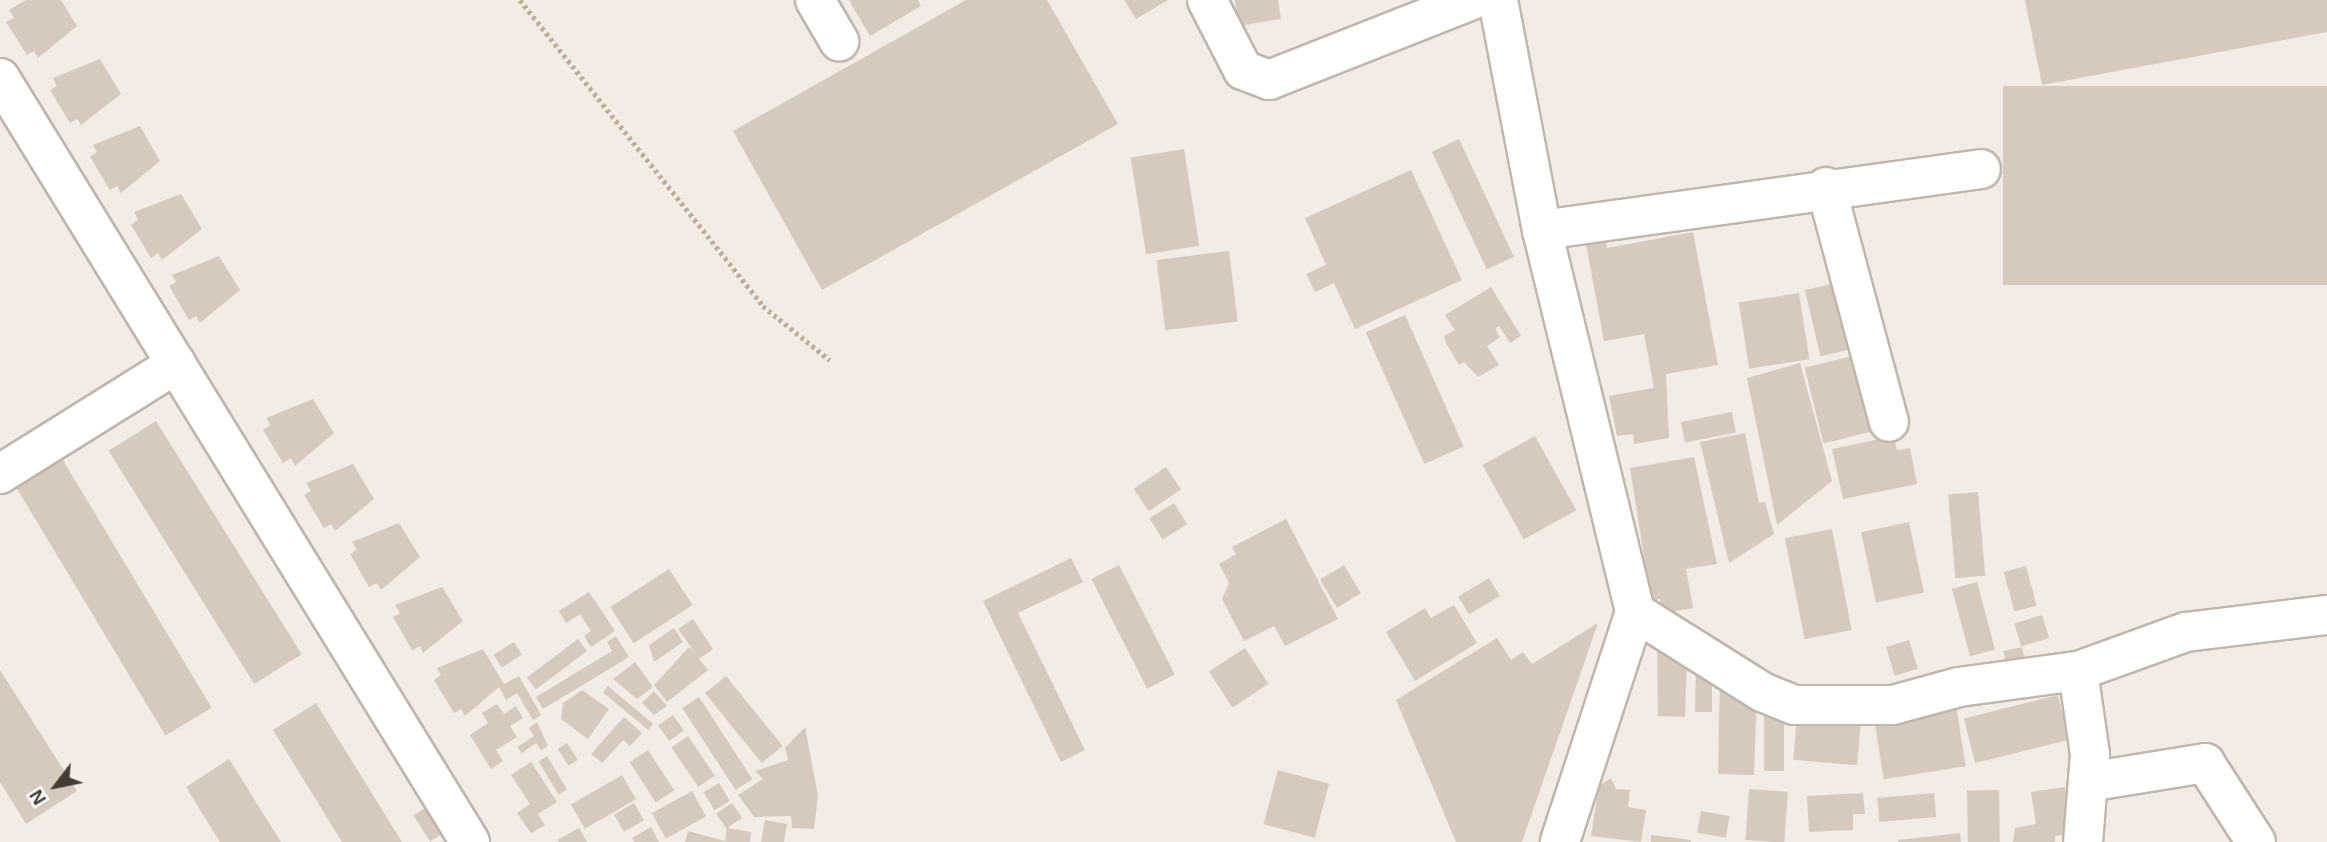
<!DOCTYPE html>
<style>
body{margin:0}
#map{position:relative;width:2327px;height:842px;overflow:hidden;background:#f2ece5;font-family:Arial,sans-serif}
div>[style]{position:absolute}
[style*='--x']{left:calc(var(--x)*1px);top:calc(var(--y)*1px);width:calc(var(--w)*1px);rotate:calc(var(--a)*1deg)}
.building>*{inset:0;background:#d6cabe;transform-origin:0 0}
.path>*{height:4.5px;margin-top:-2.25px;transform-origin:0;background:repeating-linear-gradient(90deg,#bead99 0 3.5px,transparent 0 7px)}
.roads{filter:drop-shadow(2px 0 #c0b6ab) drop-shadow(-2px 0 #c0b6ab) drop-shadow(0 2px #c0b6ab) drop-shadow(0 -2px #c0b6ab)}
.minor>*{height:38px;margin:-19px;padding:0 19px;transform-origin:19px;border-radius:19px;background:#fff}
span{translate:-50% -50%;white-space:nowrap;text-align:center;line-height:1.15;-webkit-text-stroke:6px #fff;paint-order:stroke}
.north{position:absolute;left:21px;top:751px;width:70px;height:70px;-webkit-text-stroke:5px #fff;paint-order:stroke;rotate:238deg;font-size:19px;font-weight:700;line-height:28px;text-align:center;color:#443c35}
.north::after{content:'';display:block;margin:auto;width:24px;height:32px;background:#443c35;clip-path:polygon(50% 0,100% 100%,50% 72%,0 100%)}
</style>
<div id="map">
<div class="building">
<i style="clip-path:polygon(26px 0,61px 0,77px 26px,38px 58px,34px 51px,27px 55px,6px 22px,14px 18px,9px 10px)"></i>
<i style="clip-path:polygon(849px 0,918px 0,921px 6px,870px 36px)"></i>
<i style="clip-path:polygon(966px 0,1047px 0,1118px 124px,822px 290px,733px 131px)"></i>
<i style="clip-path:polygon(1124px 0,1168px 0,1136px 19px)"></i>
<i style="clip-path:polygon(1235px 0,1278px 0,1281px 19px,1239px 26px)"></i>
<i style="clip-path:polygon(2025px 0,2327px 0,2327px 32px,2042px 85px)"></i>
<i style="clip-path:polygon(100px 59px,121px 94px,81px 125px,77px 119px,70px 123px,50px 90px,57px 86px,53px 78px)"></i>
<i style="left:2327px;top:86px;width:199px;height:324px;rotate:90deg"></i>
<i style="clip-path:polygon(140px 126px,160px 161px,121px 193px,117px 186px,110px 190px,90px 157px,97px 152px,93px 145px)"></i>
<i style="left:1459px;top:139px;width:130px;height:30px;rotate:65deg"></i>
<i style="left:1184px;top:149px;width:98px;height:54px;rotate:81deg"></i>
<i style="clip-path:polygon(1411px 170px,1462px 280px,1355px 329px,1334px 283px,1315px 292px,1306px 274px,1326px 265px,1305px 218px)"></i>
<i style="clip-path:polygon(181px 194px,202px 229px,162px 260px,158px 253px,151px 258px,131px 225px,138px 220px,134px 212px)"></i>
<i style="clip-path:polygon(1693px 232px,1718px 365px,1666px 374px,1669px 438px,1634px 444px,1633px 434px,1617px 436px,1609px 396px,1654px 388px,1644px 334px,1604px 341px,1586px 244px,1606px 241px,1607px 248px)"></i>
<i style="left:1229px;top:251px;width:71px;height:73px;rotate:83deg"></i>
<i style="clip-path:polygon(219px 256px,240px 290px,200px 323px,196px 316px,189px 320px,169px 286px,176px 282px,172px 275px)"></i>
<i style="left:1844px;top:281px;width:68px;height:40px;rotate:77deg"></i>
<i style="clip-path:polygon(1491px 287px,1521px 336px,1510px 343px,1499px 326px,1495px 329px,1500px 337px,1487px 346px,1499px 365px,1478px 377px,1464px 362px,1459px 365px,1446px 343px,1444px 336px,1455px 330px,1445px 315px)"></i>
<i style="left:1799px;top:293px;width:67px;height:61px;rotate:81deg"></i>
<i style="left:1405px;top:315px;width:144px;height:43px;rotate:66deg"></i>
<i style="left:1860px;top:354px;width:78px;height:57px;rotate:76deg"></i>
<i style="clip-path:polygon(1800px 363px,1832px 481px,1777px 525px,1747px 378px)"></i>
<i style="clip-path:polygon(313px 399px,334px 433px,295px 466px,291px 458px,283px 463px,263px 430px,271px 425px,266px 418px)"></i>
<i style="left:1732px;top:412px;width:21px;height:52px;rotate:79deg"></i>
<i style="left:156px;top:421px;width:275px;height:56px;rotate:58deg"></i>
<i style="clip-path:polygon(1745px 433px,1759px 503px,1765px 502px,1774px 534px,1729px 563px,1700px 442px)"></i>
<i style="left:1535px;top:436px;width:85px;height:60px;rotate:61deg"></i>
<i style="clip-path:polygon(1894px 436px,1897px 450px,1910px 448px,1917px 484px,1843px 499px,1832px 449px)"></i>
<i style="left:52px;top:442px;width:310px;height:54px;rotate:59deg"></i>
<i style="clip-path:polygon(1694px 457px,1717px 564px,1686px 569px,1693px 608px,1663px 613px,1660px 599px,1651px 601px,1630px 468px)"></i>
<i style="clip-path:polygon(353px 464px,374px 499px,335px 531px,331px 524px,324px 528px,304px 495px,311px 491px,306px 483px)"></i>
<i style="left:1166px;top:467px;width:27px;height:39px;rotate:56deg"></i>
<i style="left:1978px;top:492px;width:84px;height:30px;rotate:85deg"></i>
<i style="left:1174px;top:503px;width:25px;height:29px;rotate:58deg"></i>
<i style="clip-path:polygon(1286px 519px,1338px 619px,1285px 646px,1274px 626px,1244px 641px,1222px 599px,1229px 583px,1219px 564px,1236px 554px,1232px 547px)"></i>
<i style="left:1909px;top:522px;width:72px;height:49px;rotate:78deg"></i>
<i style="clip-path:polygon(399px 523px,420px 557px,381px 590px,377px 583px,369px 587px,350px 554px,357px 549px,352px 542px)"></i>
<i style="left:1832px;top:529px;width:103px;height:48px;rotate:79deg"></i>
<i style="clip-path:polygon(1071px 558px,1083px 582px,1018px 613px,1085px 750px,1061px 762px,983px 601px)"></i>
<i style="left:1119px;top:565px;width:123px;height:31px;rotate:63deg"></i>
<i style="left:1344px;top:565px;width:33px;height:28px;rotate:59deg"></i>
<i style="left:2026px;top:566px;width:41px;height:23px;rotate:75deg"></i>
<i style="left:669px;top:569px;width:43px;height:70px;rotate:57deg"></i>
<i style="left:1489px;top:578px;width:21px;height:36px;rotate:59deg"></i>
<i style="left:1977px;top:582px;width:70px;height:26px;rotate:75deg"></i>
<i style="clip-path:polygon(442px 587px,463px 621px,423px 653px,420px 646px,412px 650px,393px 617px,400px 613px,395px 605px)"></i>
<i style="clip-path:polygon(589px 592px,615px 631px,591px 647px,584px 636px,591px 631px,580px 614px,566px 623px,559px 611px)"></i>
<i style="clip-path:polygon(1454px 605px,1477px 643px,1415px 681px,1386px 632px,1425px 608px,1431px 618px)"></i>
<i style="left:2042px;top:615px;width:24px;height:29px;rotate:73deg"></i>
<i style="clip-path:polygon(693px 619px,713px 649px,699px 659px,708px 670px,667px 702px,654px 685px,689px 647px,696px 654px,678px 629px)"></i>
<i style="clip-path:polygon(1598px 623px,1522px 842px,1456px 842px,1396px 700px,1497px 638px,1511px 660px,1523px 652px,1532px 664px)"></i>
<i style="clip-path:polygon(674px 628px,683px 642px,654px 662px,649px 645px)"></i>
<i style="clip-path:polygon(616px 636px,629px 657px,543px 709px,536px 697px,612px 651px,607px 642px)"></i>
<i style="left:578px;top:639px;width:15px;height:64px;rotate:53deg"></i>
<i style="left:1909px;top:640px;width:30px;height:24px;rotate:73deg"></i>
<i style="left:514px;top:642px;width:15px;height:24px;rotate:58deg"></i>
<i style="clip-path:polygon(1657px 643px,1687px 655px,1685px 717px,1658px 716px)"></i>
<i style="left:2022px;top:647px;width:25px;height:19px;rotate:78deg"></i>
<i style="left:1245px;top:648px;width:43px;height:43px;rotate:57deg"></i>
<i style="clip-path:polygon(483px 649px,504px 684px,519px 676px,541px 715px,533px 720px,517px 693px,506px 700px,499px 687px,465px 716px,461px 709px,454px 713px,434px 680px,441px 675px,437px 668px)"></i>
<i style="clip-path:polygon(1696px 659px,1712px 671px,1712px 712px,1695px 712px)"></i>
<i style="clip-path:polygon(635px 662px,653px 687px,637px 699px,613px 679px)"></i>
<i style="clip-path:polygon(0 670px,77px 791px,26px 824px,0 782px)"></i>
<i style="clip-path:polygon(1720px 673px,1757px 692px,1754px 775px,1718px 774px)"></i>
<i style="left:726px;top:676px;width:90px;height:27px;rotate:51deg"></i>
<i style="left:608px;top:686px;width:59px;height:8px;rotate:40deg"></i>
<i style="clip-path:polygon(582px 690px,609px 709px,588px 739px,561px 719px,563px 703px)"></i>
<i style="clip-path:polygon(654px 691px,667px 706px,654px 715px,642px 703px)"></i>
<i style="left:2058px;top:695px;width:46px;height:97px;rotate:76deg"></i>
<i style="left:699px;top:697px;width:98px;height:20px;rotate:57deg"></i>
<i style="left:1955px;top:699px;width:68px;height:83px;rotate:81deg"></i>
<i style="clip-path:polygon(316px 703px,402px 842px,342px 842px,273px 730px)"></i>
<i style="clip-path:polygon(497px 704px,504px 714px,516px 706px,523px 718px,510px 726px,517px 737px,496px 750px,503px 761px,491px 769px,470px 735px,488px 723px,482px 713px)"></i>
<i style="left:1764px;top:706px;width:20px;height:65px"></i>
<i style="left:1798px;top:706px;width:64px;height:54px;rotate:5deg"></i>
<i style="left:673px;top:715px;width:19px;height:18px;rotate:55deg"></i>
<i style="clip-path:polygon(624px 717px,642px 733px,630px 746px,623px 740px,602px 763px,591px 754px)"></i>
<i style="clip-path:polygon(537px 722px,548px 746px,541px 750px,536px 743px,522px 753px,517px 747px,534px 736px,529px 728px)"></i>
<i style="clip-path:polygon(805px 727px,818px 796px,814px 829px,792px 828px,791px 816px,754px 817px,738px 795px,763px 779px,755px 771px,788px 760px,785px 748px)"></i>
<i style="left:688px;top:736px;width:48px;height:20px;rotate:56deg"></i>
<i style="left:567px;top:743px;width:20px;height:11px;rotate:57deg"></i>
<i style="left:648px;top:750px;width:48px;height:22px;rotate:57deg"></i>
<i style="left:547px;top:756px;width:39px;height:10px;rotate:59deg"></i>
<i style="clip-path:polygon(229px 759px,281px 842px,220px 842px,186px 787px)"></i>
<i style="clip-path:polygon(531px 762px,557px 802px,538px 814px,545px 825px,531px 833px,517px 813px,530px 804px,511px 775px)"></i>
<i style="left:1278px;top:770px;width:53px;height:56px;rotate:15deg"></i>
<i style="left:622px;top:775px;width:28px;height:59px;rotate:60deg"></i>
<i style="clip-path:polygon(1611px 778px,1616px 789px,1630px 790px,1628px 807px,1646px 810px,1641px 842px,1591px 836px,1599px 786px)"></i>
<i style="left:719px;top:783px;width:21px;height:18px;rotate:59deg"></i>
<i style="clip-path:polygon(2065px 787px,2072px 833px,2055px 836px,2055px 842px,2013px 842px,2015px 828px,2036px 824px,2031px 792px)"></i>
<i style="left:1749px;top:789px;width:39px;height:51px;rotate:4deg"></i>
<i style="left:1999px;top:790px;width:52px;height:32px;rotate:89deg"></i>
<i style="left:692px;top:791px;width:29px;height:46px;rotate:61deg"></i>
<i style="clip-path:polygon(1863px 793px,1865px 814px,1853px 814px,1853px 830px,1809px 832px,1807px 796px)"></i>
<i style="left:1934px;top:793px;width:24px;height:57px;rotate:85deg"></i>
<i style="left:634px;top:803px;width:20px;height:23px;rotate:60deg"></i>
<i style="left:732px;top:803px;width:18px;height:19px;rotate:56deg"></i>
<i style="left:431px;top:804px;width:31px;height:21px;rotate:57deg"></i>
<i style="left:1701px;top:811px;width:29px;height:22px;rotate:10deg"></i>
<i style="clip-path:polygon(765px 820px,787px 824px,784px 842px,761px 842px)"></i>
<i style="clip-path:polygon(651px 827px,659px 842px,634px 842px,632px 838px)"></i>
<i style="clip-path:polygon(579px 828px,587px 842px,559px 842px,557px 840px)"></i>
<i style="clip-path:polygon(727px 828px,751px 832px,750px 842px,685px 842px,688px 831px,725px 841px)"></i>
<i style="clip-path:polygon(1960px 833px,1961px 842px,1898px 842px,1898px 840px)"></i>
<i style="clip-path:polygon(1651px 835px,1691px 840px,1691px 842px,1651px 842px)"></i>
</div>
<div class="path">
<i style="--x:520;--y:0;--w:391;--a:51.5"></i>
<i style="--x:763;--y:306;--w:86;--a:38.9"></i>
</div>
<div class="roads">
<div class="minor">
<i style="--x:815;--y:0;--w:48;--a:59.7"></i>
<i style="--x:1207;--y:0;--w:79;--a:62.8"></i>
<i style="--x:1243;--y:70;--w:28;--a:21"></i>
<i style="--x:1269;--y:80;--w:218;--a:-21.5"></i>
<i style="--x:1498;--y:0;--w:234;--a:79.2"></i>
<i style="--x:1542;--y:230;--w:393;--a:76.3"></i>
<i style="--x:1635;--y:612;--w:242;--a:108.1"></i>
<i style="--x:0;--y:78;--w:897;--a:58.4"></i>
<i style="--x:1826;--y:187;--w:243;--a:75"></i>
<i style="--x:1542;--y:230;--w:443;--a:-7.9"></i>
<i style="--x:0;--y:474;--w:208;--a:-32"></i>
<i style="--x:1635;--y:612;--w:150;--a:32.2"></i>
<i style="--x:1762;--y:692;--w:35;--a:22"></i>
<i style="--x:1795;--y:705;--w:98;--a:0"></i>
<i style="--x:1893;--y:705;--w:68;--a:-15.3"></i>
<i style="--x:1959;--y:687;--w:120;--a:-7.7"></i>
<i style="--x:2078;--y:671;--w:84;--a:81.8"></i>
<i style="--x:2090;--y:754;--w:88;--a:94.5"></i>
<i style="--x:2078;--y:671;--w:115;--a:-19.9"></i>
<i style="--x:2186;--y:632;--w:142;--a:-6.9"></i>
<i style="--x:2088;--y:782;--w:119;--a:-9.2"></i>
<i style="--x:2205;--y:763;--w:94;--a:57.2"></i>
</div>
</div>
<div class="north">N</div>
</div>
